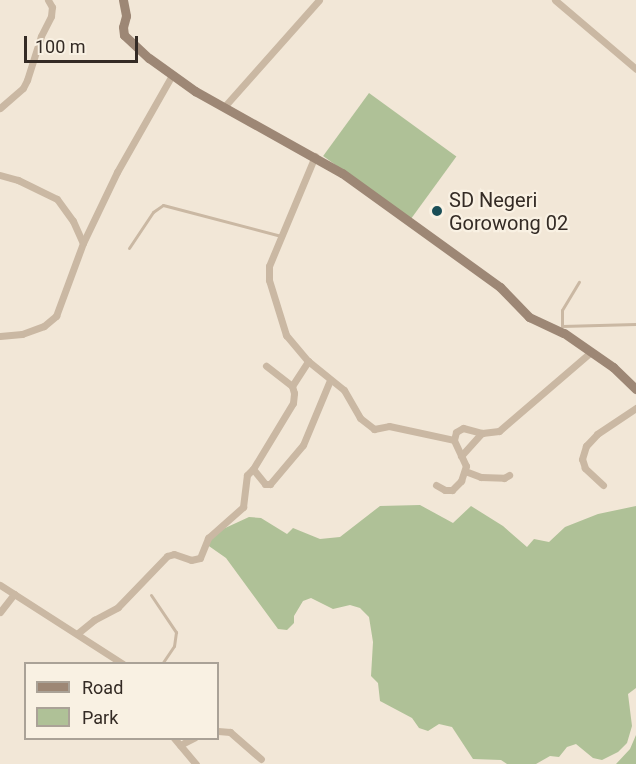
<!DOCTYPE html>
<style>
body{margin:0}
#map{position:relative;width:636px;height:764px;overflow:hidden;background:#f2e7d7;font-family:Roboto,sans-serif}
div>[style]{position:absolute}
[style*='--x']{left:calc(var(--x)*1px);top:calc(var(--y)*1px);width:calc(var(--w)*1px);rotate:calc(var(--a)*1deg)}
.green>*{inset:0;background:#afc197;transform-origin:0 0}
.lane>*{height:3px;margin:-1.5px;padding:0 1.5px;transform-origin:1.5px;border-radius:1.5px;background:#cab8a3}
.street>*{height:7px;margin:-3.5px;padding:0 3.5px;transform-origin:3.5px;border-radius:3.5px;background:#cab8a3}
.secondary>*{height:9px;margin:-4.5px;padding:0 4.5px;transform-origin:4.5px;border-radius:4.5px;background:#9d8775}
.dots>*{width:16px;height:16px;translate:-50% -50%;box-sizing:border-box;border:3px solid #f9f1e3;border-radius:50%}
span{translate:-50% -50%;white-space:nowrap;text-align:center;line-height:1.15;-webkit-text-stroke:4.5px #f9f1e3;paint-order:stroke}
.poi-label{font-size:20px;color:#342b25}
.left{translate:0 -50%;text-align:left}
.legend{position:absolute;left:24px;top:662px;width:195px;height:78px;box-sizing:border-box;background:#f9f1e3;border:2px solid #aaa297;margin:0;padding:8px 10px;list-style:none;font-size:18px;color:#342b25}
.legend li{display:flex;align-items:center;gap:12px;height:30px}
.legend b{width:30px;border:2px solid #aaa297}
.scale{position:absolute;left:24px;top:36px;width:114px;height:27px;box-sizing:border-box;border:3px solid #342b25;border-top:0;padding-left:8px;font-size:18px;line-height:21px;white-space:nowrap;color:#342b25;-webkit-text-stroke:4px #f9f1e3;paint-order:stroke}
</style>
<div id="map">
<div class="green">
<i style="left:369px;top:93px;width:108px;height:78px;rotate:36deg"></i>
<i style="clip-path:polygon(420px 505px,453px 523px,471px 506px,503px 526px,527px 547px,534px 539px,549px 542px,565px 527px,598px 514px,636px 506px,636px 688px,628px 694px,632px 726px,627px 743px,618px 752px,602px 760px,593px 758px,576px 744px,567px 747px,559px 757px,550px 756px,536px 764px,507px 764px,501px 760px,473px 759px,452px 727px,439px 724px,428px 731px,419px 728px,412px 718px,380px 701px,378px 683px,371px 676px,373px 642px,369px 617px,360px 608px,350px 605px,333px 609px,311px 598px,303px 601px,294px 616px,294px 623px,287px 630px,278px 629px,226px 558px,206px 544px,210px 535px,249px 517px,261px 518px,287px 534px,293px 528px,320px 539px,340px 537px,380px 506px)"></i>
<i style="clip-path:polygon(636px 735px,636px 764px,616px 764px,630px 749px)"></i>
</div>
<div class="lane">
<i style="--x:129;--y:248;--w:43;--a:-56.3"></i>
<i style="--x:153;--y:212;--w:12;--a:-35"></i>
<i style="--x:163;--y:205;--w:122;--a:14.7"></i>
<i style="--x:562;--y:326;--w:74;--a:-1.5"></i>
<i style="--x:562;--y:326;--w:16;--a:-90"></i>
<i style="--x:562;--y:310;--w:33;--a:-59"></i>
<i style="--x:151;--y:595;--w:45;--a:56"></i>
<i style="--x:176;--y:632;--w:14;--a:98"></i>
<i style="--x:174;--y:646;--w:22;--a:124"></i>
</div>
<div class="street">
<i style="--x:555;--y:0;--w:106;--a:40.4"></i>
<i style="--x:224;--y:107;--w:143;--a:-48.4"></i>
<i style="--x:0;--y:108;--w:30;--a:-41"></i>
<i style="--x:23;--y:88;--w:9;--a:-63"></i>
<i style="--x:27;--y:80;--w:46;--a:-72.3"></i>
<i style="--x:41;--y:36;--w:22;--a:-63"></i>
<i style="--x:51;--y:16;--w:9;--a:-84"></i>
<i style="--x:52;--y:7;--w:8;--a:-120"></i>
<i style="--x:315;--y:156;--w:119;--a:112.7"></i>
<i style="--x:269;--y:266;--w:14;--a:90"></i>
<i style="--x:269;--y:280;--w:58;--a:72.8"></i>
<i style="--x:286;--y:335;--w:34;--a:50"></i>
<i style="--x:308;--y:361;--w:46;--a:38.9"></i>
<i style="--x:344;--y:390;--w:32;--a:60"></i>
<i style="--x:360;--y:418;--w:18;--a:38"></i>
<i style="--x:374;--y:429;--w:15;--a:-11"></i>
<i style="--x:389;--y:426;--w:66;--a:12.2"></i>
<i style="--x:0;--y:175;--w:19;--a:16"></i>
<i style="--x:18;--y:180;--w:43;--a:26"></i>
<i style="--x:57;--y:199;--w:27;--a:54"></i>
<i style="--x:73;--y:221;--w:24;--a:66"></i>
<i style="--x:0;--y:336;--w:22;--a:-5"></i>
<i style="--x:22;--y:334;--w:23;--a:-20"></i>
<i style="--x:44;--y:326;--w:16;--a:-40"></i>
<i style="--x:56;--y:316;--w:78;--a:-69.7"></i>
<i style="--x:83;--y:243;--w:79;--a:-64.4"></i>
<i style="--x:117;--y:172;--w:112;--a:-60.4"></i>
<i style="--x:292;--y:386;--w:30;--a:-57"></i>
<i style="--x:461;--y:456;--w:31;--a:-48"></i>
<i style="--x:253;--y:469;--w:77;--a:-58.8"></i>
<i style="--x:293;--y:403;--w:10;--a:-84"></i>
<i style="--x:294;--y:393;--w:7;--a:-106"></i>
<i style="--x:292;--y:386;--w:33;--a:-142"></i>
<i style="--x:465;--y:471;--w:17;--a:21"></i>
<i style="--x:481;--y:477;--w:23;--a:2"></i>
<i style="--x:504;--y:478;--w:6;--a:-31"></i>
<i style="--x:436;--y:485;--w:10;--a:29"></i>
<i style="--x:445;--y:490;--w:7;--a:0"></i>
<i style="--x:452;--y:490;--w:13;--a:-45"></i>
<i style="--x:461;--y:481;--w:16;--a:-72"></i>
<i style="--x:466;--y:466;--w:29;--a:-115"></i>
<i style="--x:454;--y:440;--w:8;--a:-76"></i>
<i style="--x:456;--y:432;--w:8;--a:-30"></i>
<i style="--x:463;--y:428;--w:20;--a:15"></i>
<i style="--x:482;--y:433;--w:17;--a:-7"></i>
<i style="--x:499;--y:431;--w:121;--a:-40.7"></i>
<i style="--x:603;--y:485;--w:25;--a:-137"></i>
<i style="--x:585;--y:468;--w:9;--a:-108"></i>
<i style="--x:582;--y:459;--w:14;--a:-73"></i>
<i style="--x:586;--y:446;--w:16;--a:-47"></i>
<i style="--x:597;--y:434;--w:47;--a:-33.7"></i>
<i style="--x:0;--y:585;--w:146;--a:32.7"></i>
<i style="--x:0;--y:612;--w:23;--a:-52"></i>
<i style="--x:78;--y:633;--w:21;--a:-39"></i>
<i style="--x:94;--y:620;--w:27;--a:-28"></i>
<i style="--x:118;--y:607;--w:71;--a:-46.1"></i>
<i style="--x:167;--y:556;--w:7;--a:-16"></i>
<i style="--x:174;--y:554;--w:18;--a:19"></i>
<i style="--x:191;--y:560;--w:9;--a:-13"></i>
<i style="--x:200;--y:558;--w:22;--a:-68"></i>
<i style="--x:208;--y:538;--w:47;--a:-41.5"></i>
<i style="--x:243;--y:507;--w:32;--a:-83"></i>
<i style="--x:247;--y:475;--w:8;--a:-45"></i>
<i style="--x:253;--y:469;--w:19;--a:51"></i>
<i style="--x:265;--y:484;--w:5;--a:0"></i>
<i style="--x:270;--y:484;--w:51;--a:-49.8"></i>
<i style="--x:303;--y:445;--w:70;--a:-67.4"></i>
<i style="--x:218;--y:731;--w:12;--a:5"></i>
<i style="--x:230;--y:732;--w:41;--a:41.1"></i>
<i style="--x:174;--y:738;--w:34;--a:50"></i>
<i style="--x:180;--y:745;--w:16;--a:-27"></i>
</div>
<div class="secondary">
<i style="--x:123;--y:0;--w:16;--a:79"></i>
<i style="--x:126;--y:16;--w:11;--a:105"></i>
<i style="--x:123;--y:27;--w:8;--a:83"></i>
<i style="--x:124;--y:35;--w:34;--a:43"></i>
<i style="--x:149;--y:58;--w:57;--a:35.7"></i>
<i style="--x:195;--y:91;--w:168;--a:29.2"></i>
<i style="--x:342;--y:173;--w:195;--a:35.8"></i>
<i style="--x:500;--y:287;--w:42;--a:46"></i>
<i style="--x:529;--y:317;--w:38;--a:25"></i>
<i style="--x:564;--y:333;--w:60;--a:34.8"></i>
<i style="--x:613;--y:367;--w:32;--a:44"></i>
</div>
<div class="dots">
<i style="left:437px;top:211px;background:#1a4e57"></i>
</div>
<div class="poi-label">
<span class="left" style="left:449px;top:212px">SD Negeri<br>Gorowong 02</span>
</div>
<ul class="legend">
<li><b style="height:8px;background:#9d8775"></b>Road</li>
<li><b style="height:16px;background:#afc197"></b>Park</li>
</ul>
<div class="scale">100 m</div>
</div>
